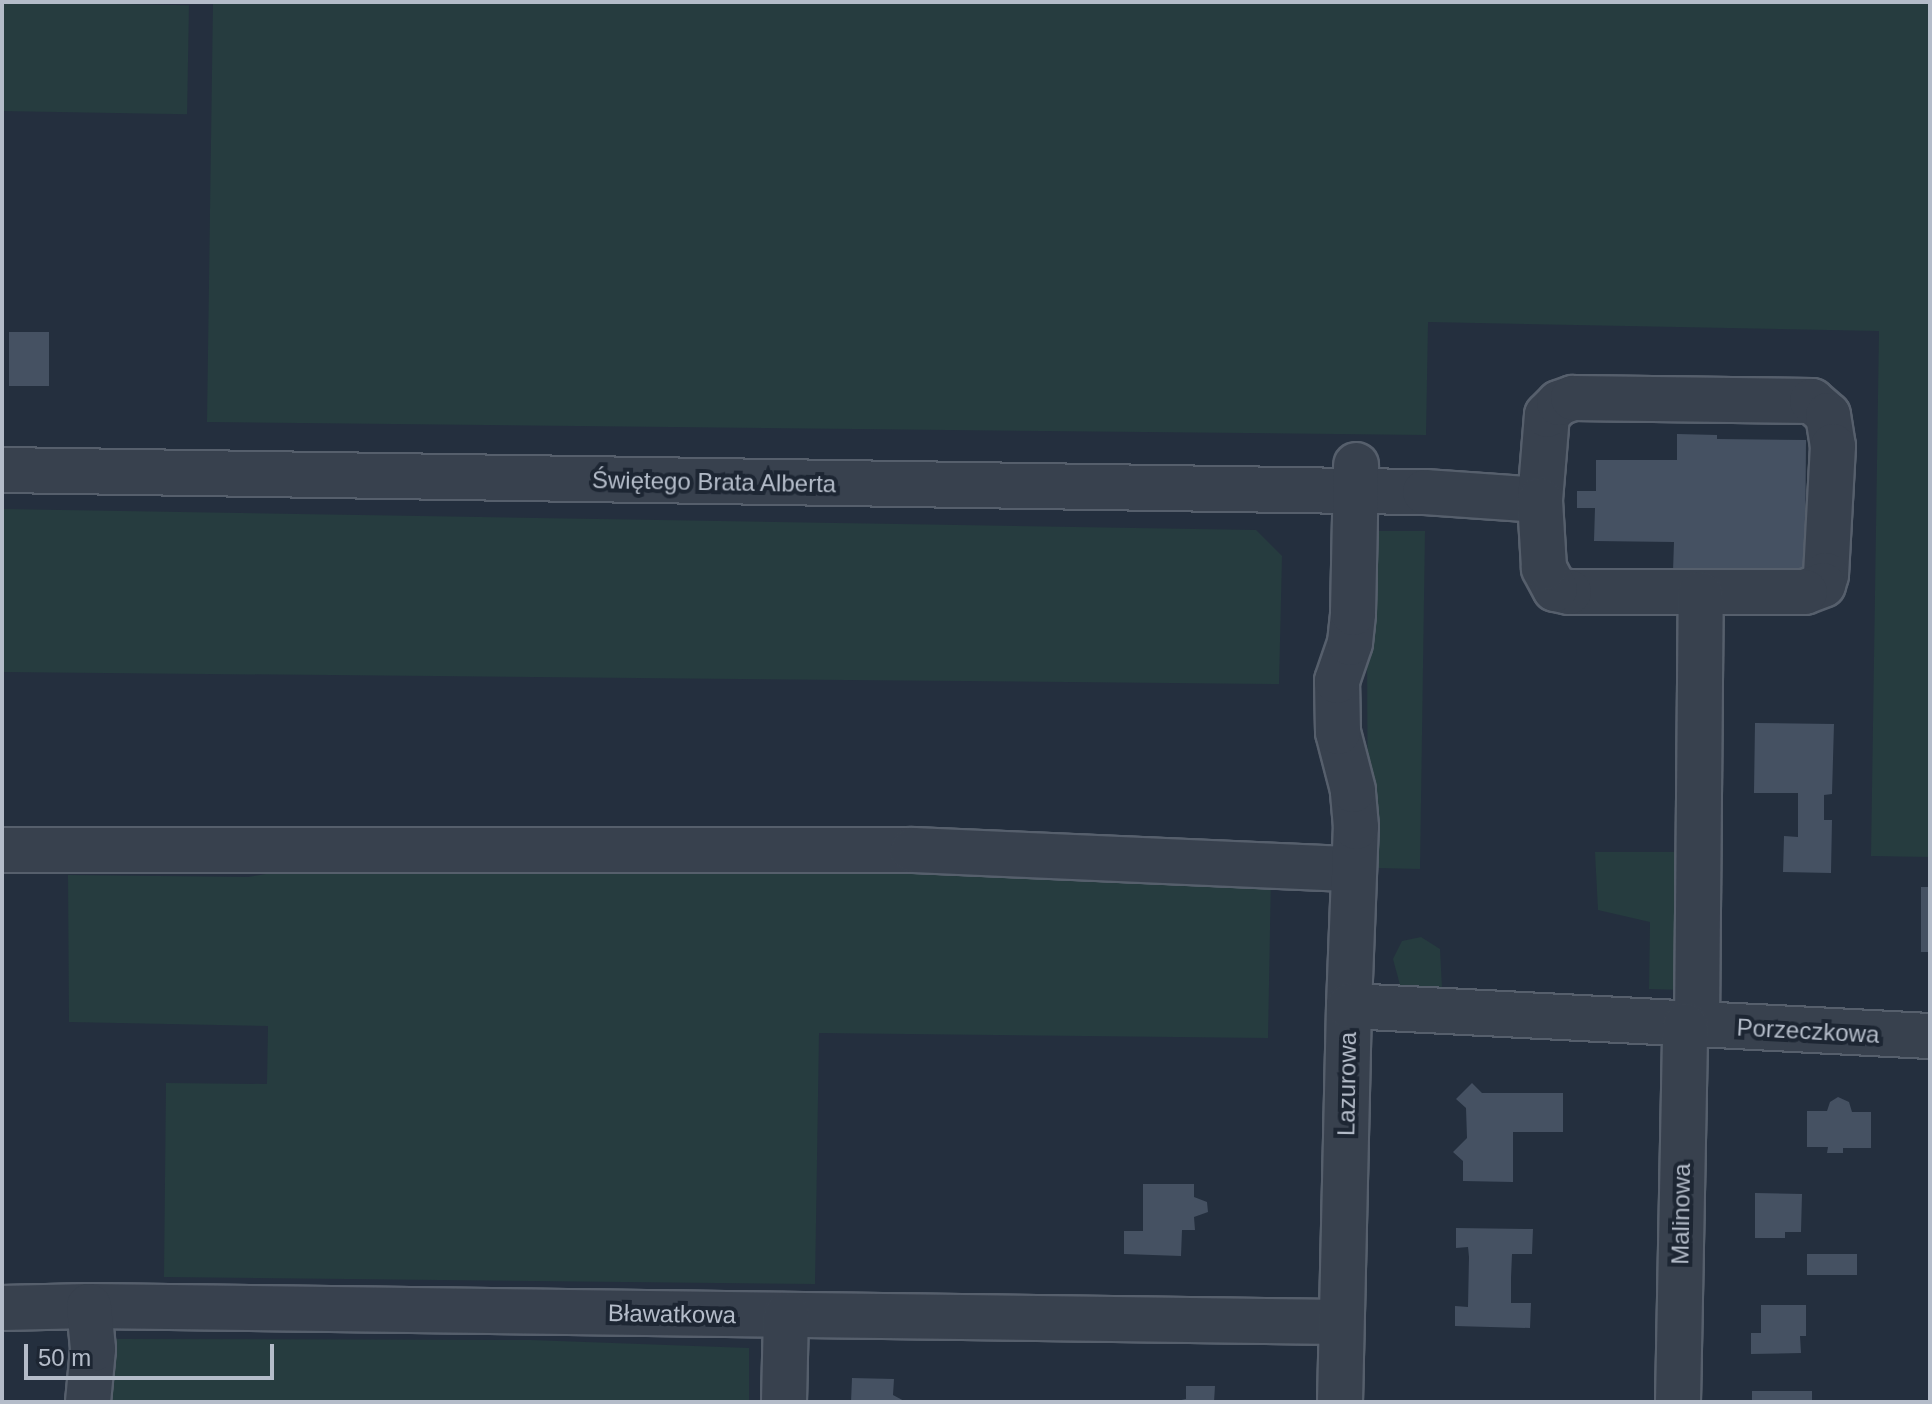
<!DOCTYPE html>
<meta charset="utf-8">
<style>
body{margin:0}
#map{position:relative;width:1932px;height:1404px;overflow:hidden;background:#242f3e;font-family:Helvetica,sans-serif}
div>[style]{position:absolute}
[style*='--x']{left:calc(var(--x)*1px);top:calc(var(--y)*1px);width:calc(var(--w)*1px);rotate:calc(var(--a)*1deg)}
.green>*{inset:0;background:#263c3f;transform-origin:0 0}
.building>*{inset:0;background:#455162;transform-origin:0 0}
.roads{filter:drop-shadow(2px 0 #565f6c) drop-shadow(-2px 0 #565f6c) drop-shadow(0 2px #565f6c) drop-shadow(0 -2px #565f6c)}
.minor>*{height:44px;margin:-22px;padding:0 22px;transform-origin:22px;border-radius:22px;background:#38414e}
span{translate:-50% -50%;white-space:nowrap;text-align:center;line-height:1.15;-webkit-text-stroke:8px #1d2633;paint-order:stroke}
.street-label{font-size:24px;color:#b4bcc9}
.frame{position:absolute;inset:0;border:4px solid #b4bcc9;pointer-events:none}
.scale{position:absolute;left:24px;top:1344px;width:250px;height:36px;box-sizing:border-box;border:4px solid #b4bcc9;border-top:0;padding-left:10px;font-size:24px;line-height:28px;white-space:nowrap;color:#b4bcc9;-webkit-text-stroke:6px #1d2633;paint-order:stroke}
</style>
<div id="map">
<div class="green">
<i style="left:2px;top:2px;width:187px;height:109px;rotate:1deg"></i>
<i style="clip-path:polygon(213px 2px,1930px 2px,1930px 857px,1871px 856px,1879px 331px,1428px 322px,1426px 435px,207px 422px)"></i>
<i style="clip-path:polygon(2px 509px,1256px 530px,1282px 556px,1279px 684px,2px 672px)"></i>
<i style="clip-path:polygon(1375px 531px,1425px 531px,1420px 869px,1377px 868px,1368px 861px,1367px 653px)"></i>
<i style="clip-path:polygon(1595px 852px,1679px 852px,1685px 990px,1649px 989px,1650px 922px,1598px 910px)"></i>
<i style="clip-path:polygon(326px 864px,1271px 874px,1268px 1038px,819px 1033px,815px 1284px,164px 1277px,166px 1083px,267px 1084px,268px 1026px,69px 1022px,68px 875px,248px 877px)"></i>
<i style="clip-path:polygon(1421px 937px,1440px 949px,1442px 988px,1400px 985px,1393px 959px,1402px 941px)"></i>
<i style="clip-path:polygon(114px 1339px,531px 1340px,749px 1348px,749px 1402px,107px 1402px)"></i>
</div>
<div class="building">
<i style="left:9px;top:332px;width:40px;height:54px"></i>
<i style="clip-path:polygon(1677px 434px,1717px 435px,1717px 439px,1806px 440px,1805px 570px,1673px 571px,1674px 542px,1594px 541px,1595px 508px,1577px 508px,1577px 491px,1596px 491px,1596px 460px,1677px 460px)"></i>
<i style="clip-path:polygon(1755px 723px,1834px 724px,1832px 794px,1824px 795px,1824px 820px,1832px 820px,1831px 873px,1783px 872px,1784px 836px,1798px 837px,1798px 793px,1754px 793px)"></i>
<i style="left:1921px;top:887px;width:9px;height:65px"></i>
<i style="clip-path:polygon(1472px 1083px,1482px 1093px,1563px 1093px,1563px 1132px,1513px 1132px,1513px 1182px,1463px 1181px,1463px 1161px,1453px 1152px,1467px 1138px,1466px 1108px,1456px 1099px)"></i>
<i style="clip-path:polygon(1838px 1097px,1849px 1102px,1852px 1112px,1871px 1112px,1871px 1148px,1843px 1148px,1843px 1153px,1827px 1153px,1828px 1147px,1807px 1147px,1807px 1111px,1827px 1111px,1830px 1102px)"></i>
<i style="clip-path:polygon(1143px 1184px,1194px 1184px,1194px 1197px,1207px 1202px,1208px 1212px,1194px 1217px,1195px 1230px,1182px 1230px,1181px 1256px,1124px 1254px,1124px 1231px,1143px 1231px)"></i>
<i style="clip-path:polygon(1755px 1193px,1802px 1194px,1801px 1232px,1785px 1232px,1785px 1238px,1755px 1238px)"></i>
<i style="clip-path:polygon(1456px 1228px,1533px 1229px,1532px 1254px,1512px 1254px,1511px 1278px,1511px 1303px,1531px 1303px,1530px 1328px,1455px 1326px,1455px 1306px,1468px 1307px,1469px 1257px,1468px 1247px,1456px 1248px)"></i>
<i style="left:1807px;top:1254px;width:50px;height:21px"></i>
<i style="clip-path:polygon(1761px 1305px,1806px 1305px,1806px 1336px,1800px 1336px,1801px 1353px,1751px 1354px,1751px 1333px,1761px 1333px)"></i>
<i style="clip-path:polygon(852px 1378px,894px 1379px,893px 1395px,906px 1402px,851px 1402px)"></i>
<i style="clip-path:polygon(1186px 1386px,1215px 1386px,1214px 1402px,1172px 1402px,1186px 1399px)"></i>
<i style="left:1812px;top:1391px;width:11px;height:60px;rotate:90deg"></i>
</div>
<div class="roads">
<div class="minor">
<i style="--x:2;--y:470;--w:1423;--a:0.89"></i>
<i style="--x:1425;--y:492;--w:115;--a:4"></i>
<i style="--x:1540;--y:500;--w:85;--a:-85.3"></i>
<i style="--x:1547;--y:415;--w:17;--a:-45"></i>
<i style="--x:1559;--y:403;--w:15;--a:-20"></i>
<i style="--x:1573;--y:398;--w:239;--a:0.7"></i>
<i style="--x:1812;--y:401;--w:21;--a:41"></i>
<i style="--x:1828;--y:415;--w:31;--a:81"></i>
<i style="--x:1833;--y:446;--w:129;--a:93.1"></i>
<i style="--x:1826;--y:575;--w:10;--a:107"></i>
<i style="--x:1823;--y:585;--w:19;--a:159"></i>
<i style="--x:1805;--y:592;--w:236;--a:180"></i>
<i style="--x:1569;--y:592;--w:14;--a:-168"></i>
<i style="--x:1555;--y:589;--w:24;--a:-118"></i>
<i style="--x:1544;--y:568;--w:68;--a:-93.4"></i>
<i style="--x:2;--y:850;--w:911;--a:0"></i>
<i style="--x:913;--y:850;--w:441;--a:2.5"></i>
<i style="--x:1349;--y:1006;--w:179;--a:-87.8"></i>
<i style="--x:1356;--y:827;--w:37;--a:-95"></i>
<i style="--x:1353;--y:790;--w:60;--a:-104.5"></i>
<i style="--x:1338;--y:732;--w:51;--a:-91.1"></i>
<i style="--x:1337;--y:681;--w:40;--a:-71.1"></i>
<i style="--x:1350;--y:643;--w:30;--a:-84"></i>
<i style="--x:1353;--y:613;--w:148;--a:-88.8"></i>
<i style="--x:1697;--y:1026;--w:432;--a:-89.5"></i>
<i style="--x:2;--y:1308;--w:87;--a:-1.3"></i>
<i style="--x:89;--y:1306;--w:1252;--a:0.73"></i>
<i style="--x:88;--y:1402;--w:53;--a:-84.6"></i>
<i style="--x:93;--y:1349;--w:43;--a:-95.3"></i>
<i style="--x:784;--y:1402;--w:87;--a:-88.7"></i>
<i style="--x:1340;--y:1402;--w:396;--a:-88.7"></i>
<i style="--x:1349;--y:1006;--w:582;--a:2.96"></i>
<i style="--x:1678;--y:1402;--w:377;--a:-88.9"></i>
</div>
</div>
<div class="street-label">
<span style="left:714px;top:482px;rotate:1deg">Świętego Brata Alberta</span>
<span style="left:1808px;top:1031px;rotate:3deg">Porzeczkowa</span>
<span style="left:1347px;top:1084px;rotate:-89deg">Lazurowa</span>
<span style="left:1681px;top:1214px;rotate:-89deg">Malinowa</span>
<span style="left:672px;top:1314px;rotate:1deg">Bławatkowa</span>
</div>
<div class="frame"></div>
<div class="scale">50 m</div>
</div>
